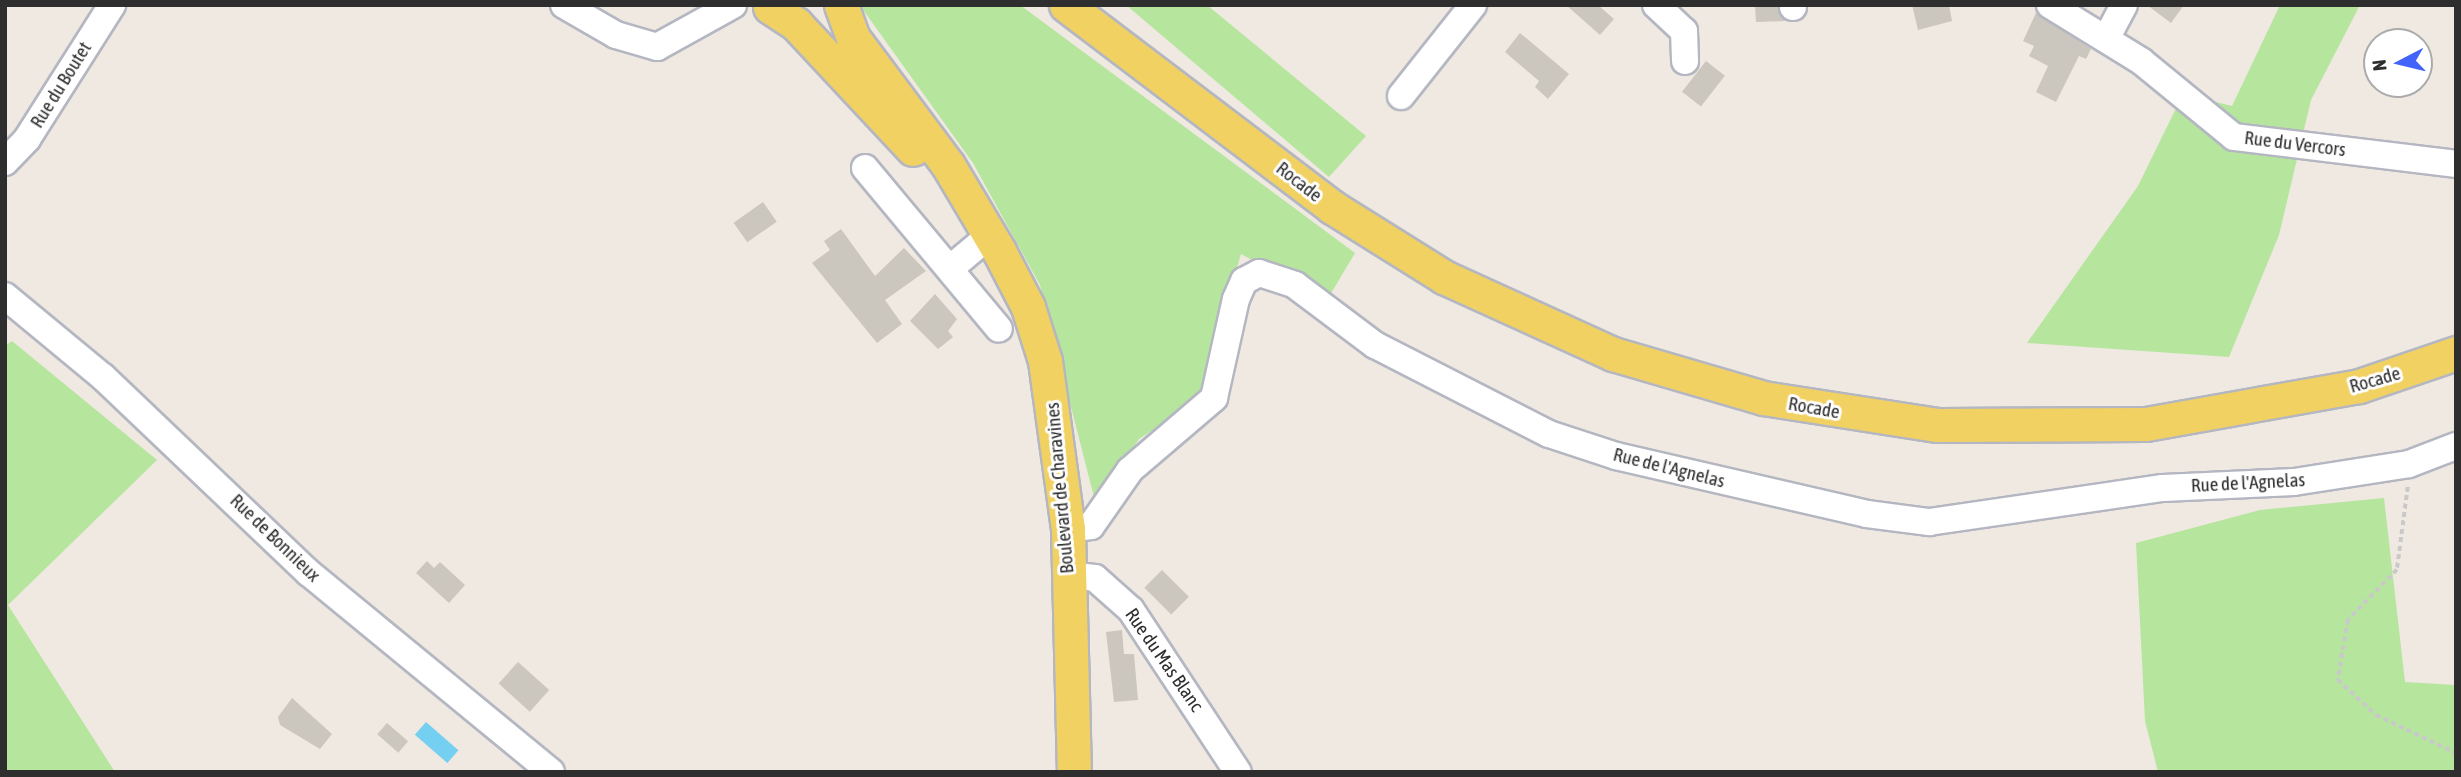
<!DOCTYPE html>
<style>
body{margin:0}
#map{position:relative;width:2461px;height:777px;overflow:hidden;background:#efe9e1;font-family:"Asap Condensed",sans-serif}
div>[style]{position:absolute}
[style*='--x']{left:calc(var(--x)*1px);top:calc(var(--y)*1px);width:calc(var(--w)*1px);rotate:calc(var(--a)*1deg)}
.green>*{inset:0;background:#b6e59e}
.water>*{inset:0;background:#75cff0;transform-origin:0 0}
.building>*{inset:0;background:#cbc7bf;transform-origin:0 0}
.path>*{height:3.5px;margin-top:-1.75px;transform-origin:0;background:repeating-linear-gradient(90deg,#c9c9c9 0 5px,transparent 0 8.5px)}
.roads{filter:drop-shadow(2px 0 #b4b7c1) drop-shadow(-2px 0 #b4b7c1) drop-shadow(0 2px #b4b7c1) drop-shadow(0 -2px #b4b7c1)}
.minor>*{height:26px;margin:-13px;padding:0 13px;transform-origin:13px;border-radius:13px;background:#fff}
.major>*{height:33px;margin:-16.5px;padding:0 16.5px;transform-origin:16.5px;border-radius:16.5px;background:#f2d163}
span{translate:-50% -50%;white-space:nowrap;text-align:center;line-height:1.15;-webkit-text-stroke:6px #fff;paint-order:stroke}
.street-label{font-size:19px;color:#2e2e2e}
.frame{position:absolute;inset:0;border:7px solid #2e2e2e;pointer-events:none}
.north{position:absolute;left:2363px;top:28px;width:70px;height:70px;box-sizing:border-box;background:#fff;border:2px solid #ababab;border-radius:50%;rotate:263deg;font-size:19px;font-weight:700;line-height:28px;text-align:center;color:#2e2e2e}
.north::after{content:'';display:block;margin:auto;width:24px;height:32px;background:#4264fb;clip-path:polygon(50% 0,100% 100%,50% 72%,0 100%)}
</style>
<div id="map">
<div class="green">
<i style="clip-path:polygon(1020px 5px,1355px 253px,1327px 300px,1241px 254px,1197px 401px,1139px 439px,1096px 505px,1040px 285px,973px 163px,861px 7px)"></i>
<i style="clip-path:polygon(1126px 5px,1207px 5px,1366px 136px,1329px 177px)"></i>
<i style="clip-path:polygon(2280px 5px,2360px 5px,2311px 100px,2279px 235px,2229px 357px,2027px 343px,2138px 186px,2183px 94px,2232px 106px)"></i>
<i style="clip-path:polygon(12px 341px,157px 460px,8px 605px,115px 772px,5px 772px,5px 346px)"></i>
<i style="clip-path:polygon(2384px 498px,2405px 682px,2456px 685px,2456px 772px,2158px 772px,2145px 721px,2136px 543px,2260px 510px)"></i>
</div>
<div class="water">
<i style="left:426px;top:722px;width:43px;height:17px;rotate:41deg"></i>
</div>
<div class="building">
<i style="clip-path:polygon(1566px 5px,1598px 5px,1614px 19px,1600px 35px)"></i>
<i style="clip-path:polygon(1755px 5px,1777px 5px,1785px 21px,1756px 22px)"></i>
<i style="clip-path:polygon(1912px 5px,1949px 5px,1952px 21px,1918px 30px)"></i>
<i style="clip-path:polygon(2147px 5px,2184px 5px,2171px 23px)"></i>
<i style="clip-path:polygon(2036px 13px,2091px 49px,2086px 59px,2079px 56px,2056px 102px,2036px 92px,2048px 66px,2029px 56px,2034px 46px,2023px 41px)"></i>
<i style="clip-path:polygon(1520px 33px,1569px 74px,1548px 99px,1535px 87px,1539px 81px,1505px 52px)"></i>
<i style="left:1706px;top:61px;width:24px;height:39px;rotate:38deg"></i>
<i style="left:763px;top:202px;width:24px;height:36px;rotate:55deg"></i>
<i style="clip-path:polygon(841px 229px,875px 276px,904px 248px,926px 271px,885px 300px,902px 324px,877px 343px,812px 263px,830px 250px,824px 241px)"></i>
<i style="clip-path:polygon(935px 294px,957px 319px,948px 331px,953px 337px,938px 349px,910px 321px)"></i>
<i style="clip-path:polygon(427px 561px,434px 568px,440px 562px,465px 585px,449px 603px,416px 573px)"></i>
<i style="left:1162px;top:570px;width:38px;height:25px;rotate:45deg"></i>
<i style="clip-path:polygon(1122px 630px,1124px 654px,1134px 654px,1138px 700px,1114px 702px,1106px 632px)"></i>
<i style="left:518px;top:662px;width:42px;height:29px;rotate:42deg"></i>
<i style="clip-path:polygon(292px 698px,332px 734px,320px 749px,280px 725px,278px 717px)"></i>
<i style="left:387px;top:723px;width:28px;height:15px;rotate:41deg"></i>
</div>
<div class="path">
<i style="--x:2408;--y:487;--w:84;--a:97.5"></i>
<i style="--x:2397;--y:570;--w:70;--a:134.4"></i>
<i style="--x:2348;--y:620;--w:61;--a:99.5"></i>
<i style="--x:2338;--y:680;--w:52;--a:42.6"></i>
<i style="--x:2376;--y:715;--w:89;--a:25.4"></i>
</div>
<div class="roads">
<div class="minor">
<i style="--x:564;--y:5;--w:60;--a:30"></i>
<i style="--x:616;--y:35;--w:43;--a:16.3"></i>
<i style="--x:657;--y:47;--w:87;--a:-28.9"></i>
<i style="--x:1656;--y:5;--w:38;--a:43"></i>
<i style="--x:1684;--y:31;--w:30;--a:88"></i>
<i style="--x:1793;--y:5;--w:2;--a:90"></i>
<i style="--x:2050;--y:5;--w:107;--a:31.6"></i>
<i style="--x:2141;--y:61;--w:120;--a:39.3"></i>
<i style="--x:2234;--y:137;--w:224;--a:6.9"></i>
<i style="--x:2106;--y:39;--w:38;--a:-62"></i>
<i style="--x:1401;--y:96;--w:116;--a:-51.6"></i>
<i style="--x:5;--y:162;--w:32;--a:-46"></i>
<i style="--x:27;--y:139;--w:159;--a:-57.6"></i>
<i style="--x:865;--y:168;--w:209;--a:50.2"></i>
<i style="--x:952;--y:267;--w:48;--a:-40"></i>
<i style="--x:5;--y:296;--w:127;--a:39.6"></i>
<i style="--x:103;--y:377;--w:284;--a:43.6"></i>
<i style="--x:309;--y:573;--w:313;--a:39.4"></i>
<i style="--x:1068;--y:529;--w:23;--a:-7"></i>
<i style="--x:1091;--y:526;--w:68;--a:-55.1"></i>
<i style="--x:1130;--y:470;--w:111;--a:-40.6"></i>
<i style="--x:1214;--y:398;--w:101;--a:-77.5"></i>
<i style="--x:1236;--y:299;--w:20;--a:-66"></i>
<i style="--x:1244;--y:281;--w:17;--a:-28"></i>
<i style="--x:1259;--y:273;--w:38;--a:18"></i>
<i style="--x:1295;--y:285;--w:100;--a:36.9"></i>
<i style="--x:1375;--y:345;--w:195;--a:27.1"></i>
<i style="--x:1549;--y:434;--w:71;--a:18.2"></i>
<i style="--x:1616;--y:456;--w:258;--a:13"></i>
<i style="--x:1867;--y:514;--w:63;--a:7.4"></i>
<i style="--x:1929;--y:522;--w:236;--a:-8.3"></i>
<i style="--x:2163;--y:488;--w:131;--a:-2.6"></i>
<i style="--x:2294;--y:482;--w:116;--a:-8.9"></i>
<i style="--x:2409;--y:464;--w:50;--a:-21"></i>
<i style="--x:1068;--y:575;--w:27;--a:6"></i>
<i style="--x:1095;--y:578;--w:48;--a:41.6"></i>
<i style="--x:1131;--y:610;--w:194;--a:56.6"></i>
</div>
<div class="major">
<i style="--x:841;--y:5;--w:35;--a:70"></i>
<i style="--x:853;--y:38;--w:159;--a:53.2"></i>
<i style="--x:948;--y:165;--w:100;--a:59.3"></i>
<i style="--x:999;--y:251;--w:63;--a:62.6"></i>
<i style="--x:1028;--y:307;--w:57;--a:72.5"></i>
<i style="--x:1045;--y:361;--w:170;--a:82.2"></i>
<i style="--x:1068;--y:529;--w:243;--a:88.6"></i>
<i style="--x:1066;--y:5;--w:334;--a:37.2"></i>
<i style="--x:1332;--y:207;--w:132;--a:32"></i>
<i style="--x:1444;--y:277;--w:186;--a:24.5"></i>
<i style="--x:1613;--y:354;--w:156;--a:16.3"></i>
<i style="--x:1763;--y:398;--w:177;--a:8.8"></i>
<i style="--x:1938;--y:425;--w:208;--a:-0.3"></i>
<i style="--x:2146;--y:424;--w:216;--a:-10.1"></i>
<i style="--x:2359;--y:386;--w:102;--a:-18.8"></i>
<i style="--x:770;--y:7;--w:31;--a:33"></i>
<i style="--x:796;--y:24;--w:171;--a:46.9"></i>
</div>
</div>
<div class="street-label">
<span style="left:61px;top:85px;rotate:-58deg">Rue du Boutet</span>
<span style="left:2295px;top:144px;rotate:7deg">Rue du Vercors</span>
<span style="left:1299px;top:182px;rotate:38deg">Rocade</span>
<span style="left:2375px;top:380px;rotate:-16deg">Rocade</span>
<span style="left:1814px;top:408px;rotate:10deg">Rocade</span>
<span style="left:1669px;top:468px;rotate:14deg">Rue de l'Agnelas</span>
<span style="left:2248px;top:483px;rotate:-3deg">Rue de l'Agnelas</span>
<span style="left:1060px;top:488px;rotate:-95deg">Boulevard de Charavines</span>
<span style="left:275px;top:538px;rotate:44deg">Rue de Bonnieux</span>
<span style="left:1164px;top:660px;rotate:55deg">Rue du Mas Blanc</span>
</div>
<div class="frame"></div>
<div class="north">N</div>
</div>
